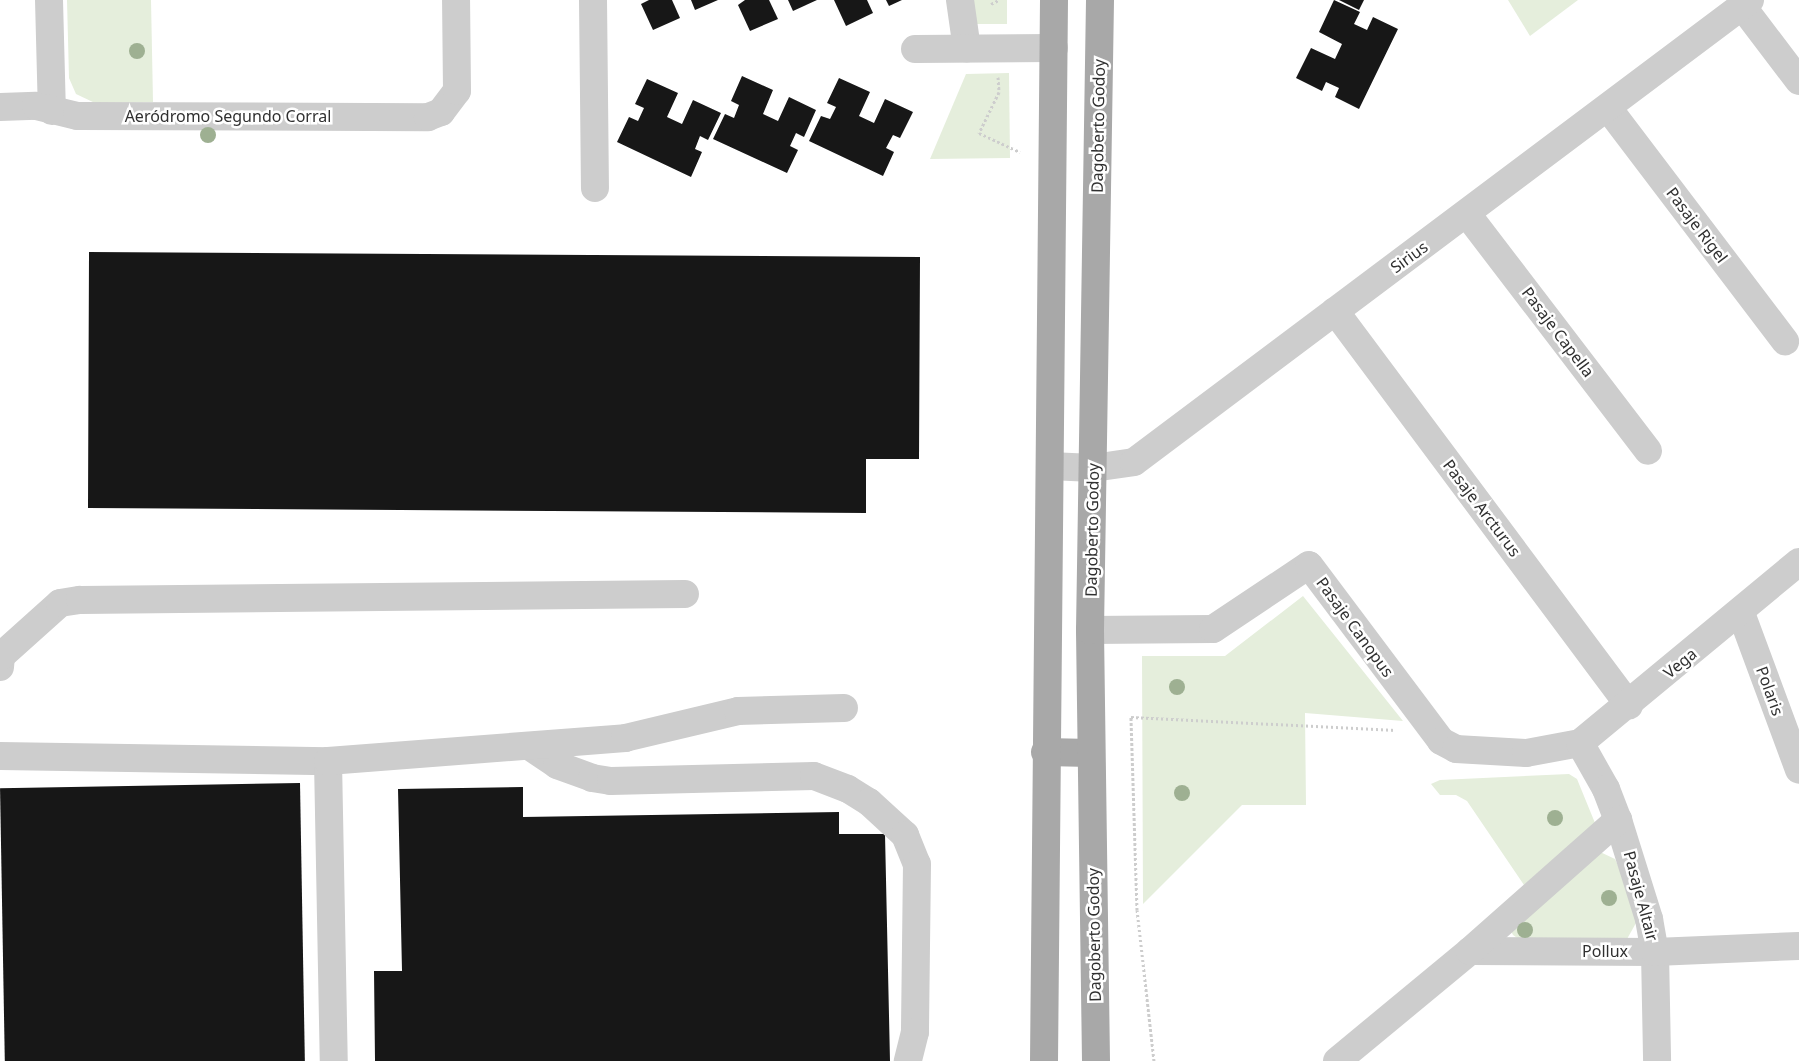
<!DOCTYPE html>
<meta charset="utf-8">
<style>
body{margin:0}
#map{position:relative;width:1799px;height:1061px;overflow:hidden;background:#fff;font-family:"Noto Sans",sans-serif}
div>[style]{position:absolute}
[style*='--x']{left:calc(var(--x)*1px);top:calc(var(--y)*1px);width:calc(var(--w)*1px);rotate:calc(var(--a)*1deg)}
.green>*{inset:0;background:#e5eedc;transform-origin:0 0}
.building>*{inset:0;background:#171717;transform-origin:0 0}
.path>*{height:3px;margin-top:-1.5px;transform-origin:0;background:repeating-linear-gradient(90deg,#cdcdcd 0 2.5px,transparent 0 5px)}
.minor>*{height:28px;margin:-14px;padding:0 14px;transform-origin:14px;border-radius:14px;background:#cdcdcd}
.major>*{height:28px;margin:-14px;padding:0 14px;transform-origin:14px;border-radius:14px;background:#a8a8a8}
.trees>*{width:16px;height:16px;margin:-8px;border-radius:50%;background:#9eb092}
span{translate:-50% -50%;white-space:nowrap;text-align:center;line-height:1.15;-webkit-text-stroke:5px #fff;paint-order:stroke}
.street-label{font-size:16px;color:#303030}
</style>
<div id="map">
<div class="green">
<i style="clip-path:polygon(67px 0,151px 0,153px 102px,95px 103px,76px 94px,69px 78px)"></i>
<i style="left:974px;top:0;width:33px;height:24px"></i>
<i style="clip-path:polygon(1508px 0,1578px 0,1530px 36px)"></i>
<i style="clip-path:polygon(1009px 73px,1010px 158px,930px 159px,966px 74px)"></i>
<i style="clip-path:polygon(1303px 596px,1403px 721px,1305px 713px,1306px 805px,1242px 805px,1143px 904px,1142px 656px,1225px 656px)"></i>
<i style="clip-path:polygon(1569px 774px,1577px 779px,1595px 823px,1524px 885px,1467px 801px,1456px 795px,1440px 795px,1431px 784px,1440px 780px)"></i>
<i style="clip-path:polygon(1598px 851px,1615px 859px,1630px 891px,1636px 923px,1627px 939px,1520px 940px,1513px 935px,1510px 929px)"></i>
</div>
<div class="building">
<i style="clip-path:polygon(649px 0,672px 0,680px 18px,653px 30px,641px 4px)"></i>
<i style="clip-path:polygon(691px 0,718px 0,695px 10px)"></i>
<i style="clip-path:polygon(745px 0,769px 0,778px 19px,750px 31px,738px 5px)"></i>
<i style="clip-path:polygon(788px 0,817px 0,793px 11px)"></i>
<i style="clip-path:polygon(834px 0,867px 0,873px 13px,846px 26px)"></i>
<i style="clip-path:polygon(886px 0,902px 0,889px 6px)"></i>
<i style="clip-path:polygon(1334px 0,1360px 12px,1354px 24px,1367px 30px,1373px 17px,1398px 29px,1359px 109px,1335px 97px,1339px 88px,1326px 82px,1322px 91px,1296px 78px,1311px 48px,1335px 59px,1342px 44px,1319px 32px)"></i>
<i style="clip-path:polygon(1339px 0,1364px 0,1359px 10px)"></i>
<i style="clip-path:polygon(742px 76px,773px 90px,763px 114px,778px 121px,789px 97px,816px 110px,804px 137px,796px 133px,790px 146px,798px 150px,787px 173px,713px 139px,725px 114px,734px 118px,739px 105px,731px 101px)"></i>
<i style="clip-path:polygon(839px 78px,870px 92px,859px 116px,874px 123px,885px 99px,913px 112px,900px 138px,893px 135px,886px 148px,894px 152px,883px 176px,809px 141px,821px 116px,830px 119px,836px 107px,827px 103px)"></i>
<i style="clip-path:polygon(647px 79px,678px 93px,667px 117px,682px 124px,693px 100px,721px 113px,708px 140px,700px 136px,695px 149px,702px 152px,691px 177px,617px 142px,629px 117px,638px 121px,644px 108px,635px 104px)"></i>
<i style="clip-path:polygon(89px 252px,920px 257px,919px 459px,866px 459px,866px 513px,88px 508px)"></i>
<i style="left:300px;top:783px;width:278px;height:300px;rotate:89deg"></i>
<i style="clip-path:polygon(523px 787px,523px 817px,839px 812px,839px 834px,885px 834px,890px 1061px,375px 1061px,374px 971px,402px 971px,398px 789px)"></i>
</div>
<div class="path">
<i style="--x:991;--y:4;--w:9;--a:-27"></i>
<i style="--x:998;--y:77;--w:15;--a:86"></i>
<i style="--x:999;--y:92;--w:46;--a:116"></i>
<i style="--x:979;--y:133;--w:45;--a:24.9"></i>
<i style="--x:1154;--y:1061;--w:152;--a:-96.4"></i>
<i style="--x:1137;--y:910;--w:193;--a:-91.8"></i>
<i style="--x:1131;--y:717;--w:265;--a:2.8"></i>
</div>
<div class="minor">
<i style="--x:49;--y:0;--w:111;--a:88.5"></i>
<i style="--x:593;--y:0;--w:188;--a:89.4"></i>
<i style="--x:960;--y:0;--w:49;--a:81.9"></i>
<i style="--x:1742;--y:6;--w:94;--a:52.8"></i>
<i style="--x:915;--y:49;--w:139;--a:-0.4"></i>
<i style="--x:0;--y:107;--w:36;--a:-2"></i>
<i style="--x:36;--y:106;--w:42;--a:13.7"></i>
<i style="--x:77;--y:116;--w:351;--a:0.2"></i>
<i style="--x:428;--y:117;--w:14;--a:-21"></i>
<i style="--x:441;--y:112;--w:26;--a:-53"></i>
<i style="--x:457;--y:91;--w:91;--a:-90.6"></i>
<i style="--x:1608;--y:108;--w:293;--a:52.8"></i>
<i style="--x:1467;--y:214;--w:298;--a:52.6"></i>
<i style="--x:1335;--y:311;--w:492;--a:53.3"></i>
<i style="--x:1050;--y:466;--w:43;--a:2.7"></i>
<i style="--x:1093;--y:468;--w:41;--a:-8.3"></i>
<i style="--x:1134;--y:462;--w:770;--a:-36.87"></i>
<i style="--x:1741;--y:613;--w:167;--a:69.7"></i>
<i style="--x:1090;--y:630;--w:123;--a:-0.5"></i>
<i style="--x:1213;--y:629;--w:115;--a:-33.7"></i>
<i style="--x:1309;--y:565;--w:220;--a:53.1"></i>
<i style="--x:1441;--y:741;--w:17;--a:28"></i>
<i style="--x:1456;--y:749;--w:70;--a:3.3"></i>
<i style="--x:1526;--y:753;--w:55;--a:-10.5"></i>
<i style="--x:1580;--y:743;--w:284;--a:-39.6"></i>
<i style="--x:0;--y:667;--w:11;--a:-85"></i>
<i style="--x:1;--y:656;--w:79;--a:-41.9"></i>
<i style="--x:60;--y:603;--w:20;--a:-9"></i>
<i style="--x:80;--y:600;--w:605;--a:-0.57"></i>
<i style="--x:1580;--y:743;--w:53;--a:60.5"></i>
<i style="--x:1606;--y:789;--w:33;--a:69"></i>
<i style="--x:1618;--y:820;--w:104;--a:72.6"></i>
<i style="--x:1649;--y:919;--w:34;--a:80"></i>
<i style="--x:1655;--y:952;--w:109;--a:88.9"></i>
<i style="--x:529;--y:746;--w:34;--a:34"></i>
<i style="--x:557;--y:765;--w:37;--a:20"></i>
<i style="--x:592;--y:778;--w:19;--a:9"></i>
<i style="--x:611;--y:781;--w:203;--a:-1.4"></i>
<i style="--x:814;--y:776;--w:36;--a:21"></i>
<i style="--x:848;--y:789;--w:25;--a:32"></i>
<i style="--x:869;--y:802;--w:49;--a:42.5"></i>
<i style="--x:905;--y:835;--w:31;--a:68"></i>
<i style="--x:917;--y:864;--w:168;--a:90.7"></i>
<i style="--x:915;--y:1032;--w:30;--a:104"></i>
<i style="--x:0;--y:756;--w:328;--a:0.9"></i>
<i style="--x:328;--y:761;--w:300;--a:88.9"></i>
<i style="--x:328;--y:761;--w:298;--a:-4.4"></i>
<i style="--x:625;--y:738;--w:116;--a:-13.4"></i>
<i style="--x:738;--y:711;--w:106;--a:-1.6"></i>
<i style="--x:1470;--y:951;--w:185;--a:0.3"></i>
<i style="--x:1655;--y:952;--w:144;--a:-2.4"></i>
<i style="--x:1337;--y:1061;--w:173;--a:-39.6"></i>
<i style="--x:1470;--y:951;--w:198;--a:-41.5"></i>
</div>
<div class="major">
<i style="--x:1045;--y:752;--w:46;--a:1.2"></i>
<i style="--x:1044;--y:1061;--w:1061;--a:-89.46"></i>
<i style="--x:1096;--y:1061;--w:431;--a:-90.8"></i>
<i style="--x:1090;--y:630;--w:630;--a:-89.09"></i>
</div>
<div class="trees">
<i style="left:137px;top:51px"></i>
<i style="left:208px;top:135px"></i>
<i style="left:1177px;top:687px"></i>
<i style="left:1182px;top:793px"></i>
<i style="left:1555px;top:818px"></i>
<i style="left:1609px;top:898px"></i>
<i style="left:1525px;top:930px"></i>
</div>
<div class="street-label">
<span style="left:228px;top:116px">Aeródromo Segundo Corral</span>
<span style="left:1098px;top:126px;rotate:-89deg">Dagoberto Godoy</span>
<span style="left:1697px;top:225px;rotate:53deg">Pasaje Rigel</span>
<span style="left:1409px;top:257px;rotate:-36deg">Sirius</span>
<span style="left:1558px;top:332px;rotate:53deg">Pasaje Capella</span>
<span style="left:1482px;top:508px;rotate:53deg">Pasaje Arcturus</span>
<span style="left:1092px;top:530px;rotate:-89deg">Dagoberto Godoy</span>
<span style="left:1355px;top:627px;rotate:54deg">Pasaje Canopus</span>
<span style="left:1680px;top:663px;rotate:-39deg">Vega</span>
<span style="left:1770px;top:691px;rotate:70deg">Polaris</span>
<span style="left:1641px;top:896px;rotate:75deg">Pasaje Altair</span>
<span style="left:1094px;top:935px;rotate:-91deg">Dagoberto Godoy</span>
<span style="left:1605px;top:951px">Pollux</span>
</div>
</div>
